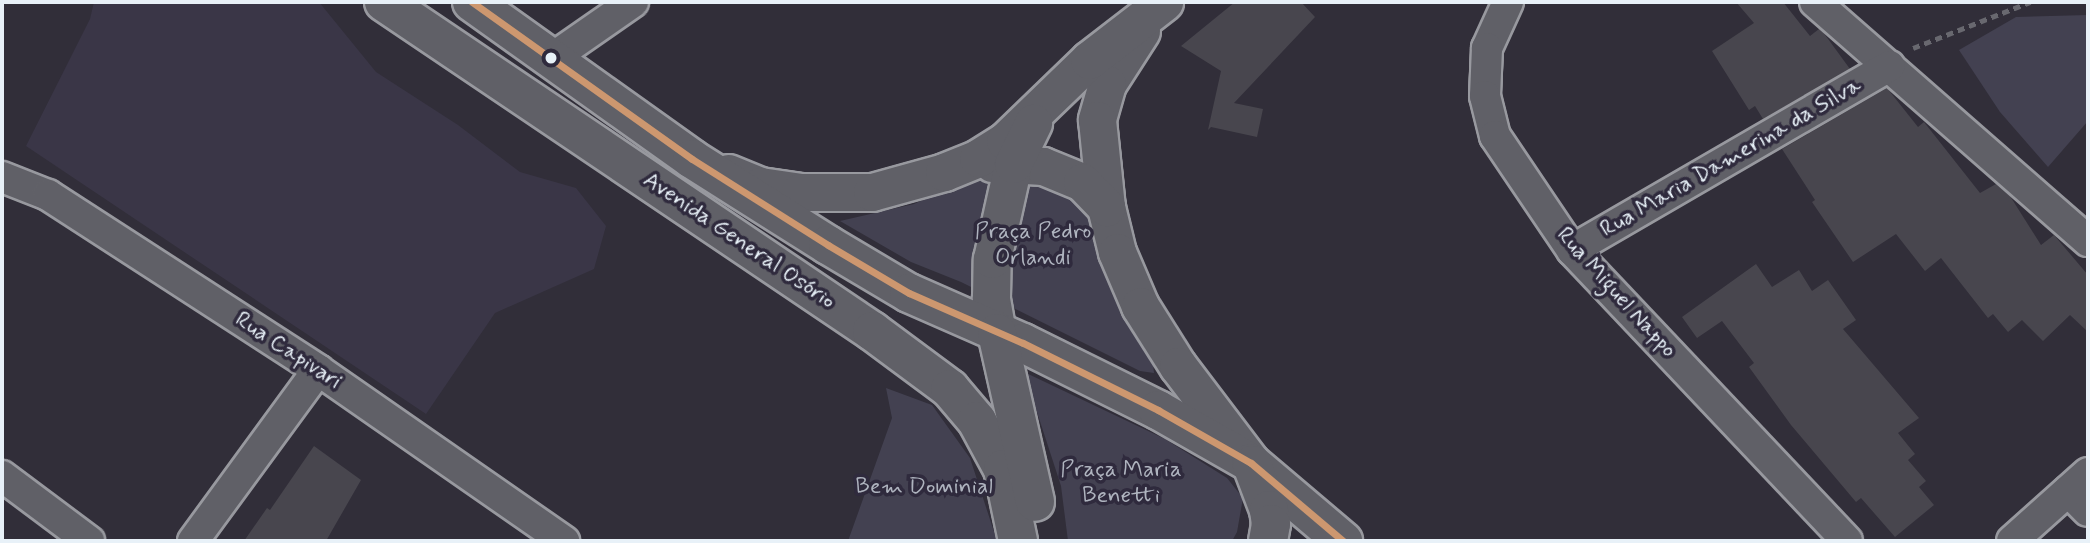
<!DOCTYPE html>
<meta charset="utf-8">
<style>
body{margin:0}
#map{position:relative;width:2090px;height:543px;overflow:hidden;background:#312e39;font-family:Mynerve,sans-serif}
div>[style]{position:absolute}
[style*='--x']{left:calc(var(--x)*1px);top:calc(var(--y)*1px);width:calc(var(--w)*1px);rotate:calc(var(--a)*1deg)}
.built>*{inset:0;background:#3a3647}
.green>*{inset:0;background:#434151}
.building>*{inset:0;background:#48464e}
.path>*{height:4.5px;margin-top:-2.25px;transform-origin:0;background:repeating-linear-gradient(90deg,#68686f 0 7px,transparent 0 12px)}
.roads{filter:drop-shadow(2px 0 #98999f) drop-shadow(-2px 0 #98999f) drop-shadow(0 2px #98999f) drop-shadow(0 -2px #98999f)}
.minor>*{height:30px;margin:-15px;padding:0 15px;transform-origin:15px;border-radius:15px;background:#606067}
.tertiary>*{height:37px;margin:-18.5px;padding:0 18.5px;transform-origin:18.5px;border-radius:18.5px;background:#606067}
.secondary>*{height:38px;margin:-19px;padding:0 19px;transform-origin:19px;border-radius:19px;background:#606067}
.bus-1>*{height:7px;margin:-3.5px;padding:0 3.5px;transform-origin:3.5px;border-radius:3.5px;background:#cd976f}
.dots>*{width:19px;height:19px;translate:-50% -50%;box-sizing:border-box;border:4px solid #2f2a3d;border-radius:50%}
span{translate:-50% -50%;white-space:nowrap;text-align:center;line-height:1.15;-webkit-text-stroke:7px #2f2a3d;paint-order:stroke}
.street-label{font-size:23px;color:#e8f1f8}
.park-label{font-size:23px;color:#afb4bf}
.frame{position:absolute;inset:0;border:4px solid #e8f1f8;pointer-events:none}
</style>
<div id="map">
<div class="built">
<i style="clip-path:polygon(94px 2px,319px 2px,376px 72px,458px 125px,520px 172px,576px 188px,606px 226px,594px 269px,495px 313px,426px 414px,26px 146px,90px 19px)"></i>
</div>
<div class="green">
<i style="clip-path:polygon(2088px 15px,2088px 121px,2048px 167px,2000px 112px,1959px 50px,2016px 17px)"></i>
<i style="clip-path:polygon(980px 178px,1061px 180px,1097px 226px,1098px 259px,1124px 316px,1152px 355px,1154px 373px,1140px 371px,961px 282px,911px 262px,840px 221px,914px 204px,940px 192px,955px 179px)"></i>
<i style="clip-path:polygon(1024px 372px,1165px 439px,1227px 478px,1243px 498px,1237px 532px,1232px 541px,1068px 541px,1061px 486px)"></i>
<i style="clip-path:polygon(886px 388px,932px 405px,970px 458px,997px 541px,848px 541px,892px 418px)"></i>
</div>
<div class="building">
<i style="clip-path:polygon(1235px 2px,1301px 2px,1315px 17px,1234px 103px,1263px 109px,1257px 137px,1211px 127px,1208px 130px,1221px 71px,1181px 46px)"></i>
<i style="clip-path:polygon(1736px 2px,1783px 2px,1810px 36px,1819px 29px,1823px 32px,1850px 69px,1763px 119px,1755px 106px,1749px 110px,1712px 51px,1754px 23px)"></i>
<i style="clip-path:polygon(1887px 88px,1918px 127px,1924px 122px,1980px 193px,1996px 184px,2010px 196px,2041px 245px,2054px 235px,2088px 275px,2088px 332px,2070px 315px,2043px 341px,2022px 320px,2008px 332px,1993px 314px,1988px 318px,1941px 258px,1925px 271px,1896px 234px,1853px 262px,1812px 202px,1815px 200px,1782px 149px)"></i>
<i style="clip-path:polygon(1756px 264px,1772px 287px,1799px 270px,1812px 291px,1828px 280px,1856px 320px,1843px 329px,1919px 418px,1898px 433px,1915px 454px,1908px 460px,1926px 481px,1919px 487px,1934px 505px,1895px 537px,1861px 498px,1856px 502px,1791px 425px,1749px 367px,1754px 363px,1722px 321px,1697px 338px,1682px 317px)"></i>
<i style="clip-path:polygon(314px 446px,361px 480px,326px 541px,244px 541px,267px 508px,270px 510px)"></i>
</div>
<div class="path">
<i style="--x:1913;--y:48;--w:126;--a:-21.5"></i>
</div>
<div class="roads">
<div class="minor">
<i style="--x:1508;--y:2;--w:51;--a:114.5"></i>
<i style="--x:1487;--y:48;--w:48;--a:92.4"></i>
<i style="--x:1485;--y:96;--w:41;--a:76"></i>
<i style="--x:1495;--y:136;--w:138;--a:56"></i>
<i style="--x:1572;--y:250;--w:400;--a:46.6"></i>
<i style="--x:1815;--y:2;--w:363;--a:41.2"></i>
<i style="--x:551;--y:59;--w:100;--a:-34.8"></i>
<i style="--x:2;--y:177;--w:49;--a:21.4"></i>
<i style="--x:48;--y:195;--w:322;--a:32.9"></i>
<i style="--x:318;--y:370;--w:300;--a:34.8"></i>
<i style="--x:1572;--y:250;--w:367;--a:-30.1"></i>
<i style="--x:2;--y:476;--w:109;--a:36.8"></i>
<i style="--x:2068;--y:491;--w:28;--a:45"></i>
<i style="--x:193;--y:541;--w:212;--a:-53.8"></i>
<i style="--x:2012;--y:541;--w:102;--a:-41.8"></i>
</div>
<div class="tertiary">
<i style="--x:1141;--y:31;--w:63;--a:122.7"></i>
<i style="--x:1107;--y:84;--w:37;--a:106"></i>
<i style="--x:1097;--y:120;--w:87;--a:84.1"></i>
<i style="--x:1106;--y:207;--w:46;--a:76.3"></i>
<i style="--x:1117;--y:252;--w:59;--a:66.9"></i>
<i style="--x:1140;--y:306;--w:71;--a:57.7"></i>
<i style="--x:1178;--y:366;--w:121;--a:52.8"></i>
<i style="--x:992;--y:163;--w:51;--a:3.4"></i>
<i style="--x:1043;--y:166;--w:42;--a:22.3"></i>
<i style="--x:1082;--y:182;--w:35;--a:46"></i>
<i style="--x:728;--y:173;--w:35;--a:22"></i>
<i style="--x:760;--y:186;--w:40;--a:8.5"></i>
<i style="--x:800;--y:192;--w:72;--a:0"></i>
<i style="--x:872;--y:192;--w:75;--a:-15.5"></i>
<i style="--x:944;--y:172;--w:37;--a:-22"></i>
<i style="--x:978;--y:158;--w:32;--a:-32"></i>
<i style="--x:1005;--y:141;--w:117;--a:-44"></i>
<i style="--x:1089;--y:60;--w:95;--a:-37.7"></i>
<i style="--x:997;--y:333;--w:36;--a:-100"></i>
<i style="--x:991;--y:298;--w:39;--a:-89"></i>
<i style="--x:992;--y:259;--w:97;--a:-77.5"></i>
<i style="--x:1013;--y:164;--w:46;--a:-64"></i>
</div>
<div class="secondary">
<i style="--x:384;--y:2;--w:589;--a:33.99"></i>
<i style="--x:872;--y:331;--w:97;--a:36.6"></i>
<i style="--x:950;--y:389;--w:42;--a:49.8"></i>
<i style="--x:977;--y:421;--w:55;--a:61.6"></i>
<i style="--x:1003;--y:469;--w:74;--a:78.2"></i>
<i style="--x:472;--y:2;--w:270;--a:35.5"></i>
<i style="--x:692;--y:159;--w:161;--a:32.3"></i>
<i style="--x:828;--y:245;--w:94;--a:30.7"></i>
<i style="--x:909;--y:293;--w:124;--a:23.7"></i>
<i style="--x:1023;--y:343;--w:151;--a:26.4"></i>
<i style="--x:1158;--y:410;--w:107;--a:29.7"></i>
<i style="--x:1251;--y:463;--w:121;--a:40.3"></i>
<i style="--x:997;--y:333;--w:173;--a:77.3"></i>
<i style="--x:1252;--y:465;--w:48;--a:69.3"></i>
<i style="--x:1269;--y:510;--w:14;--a:82"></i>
<i style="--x:1271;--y:524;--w:17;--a:100"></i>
</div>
</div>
<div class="bus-1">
<i style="--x:472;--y:2;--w:270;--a:35.5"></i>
<i style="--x:692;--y:159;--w:161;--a:32.3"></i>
<i style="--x:828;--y:245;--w:94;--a:30.7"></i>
<i style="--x:909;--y:293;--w:124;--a:23.7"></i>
<i style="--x:1023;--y:343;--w:151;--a:26.4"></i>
<i style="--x:1158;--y:410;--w:107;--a:29.7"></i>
<i style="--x:1251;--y:463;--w:121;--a:40.3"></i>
</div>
<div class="dots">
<i style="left:551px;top:58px;background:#e8f1f8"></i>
</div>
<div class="street-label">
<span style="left:1731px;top:158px;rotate:-30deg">Rua Maria Damerina da Silva</span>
<span style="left:739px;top:241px;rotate:34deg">Avenida General Osório</span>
<span style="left:1616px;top:293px;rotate:48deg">Rua Miguel Nappo</span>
<span style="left:288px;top:351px;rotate:33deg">Rua Capivari</span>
</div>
<div class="park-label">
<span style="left:1033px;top:245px">Praça Pedro<br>Orlandi</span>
<span style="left:1121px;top:483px">Praça Maria<br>Benetti</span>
<span style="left:924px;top:487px">Bem Dominial</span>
</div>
<div class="frame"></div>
</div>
